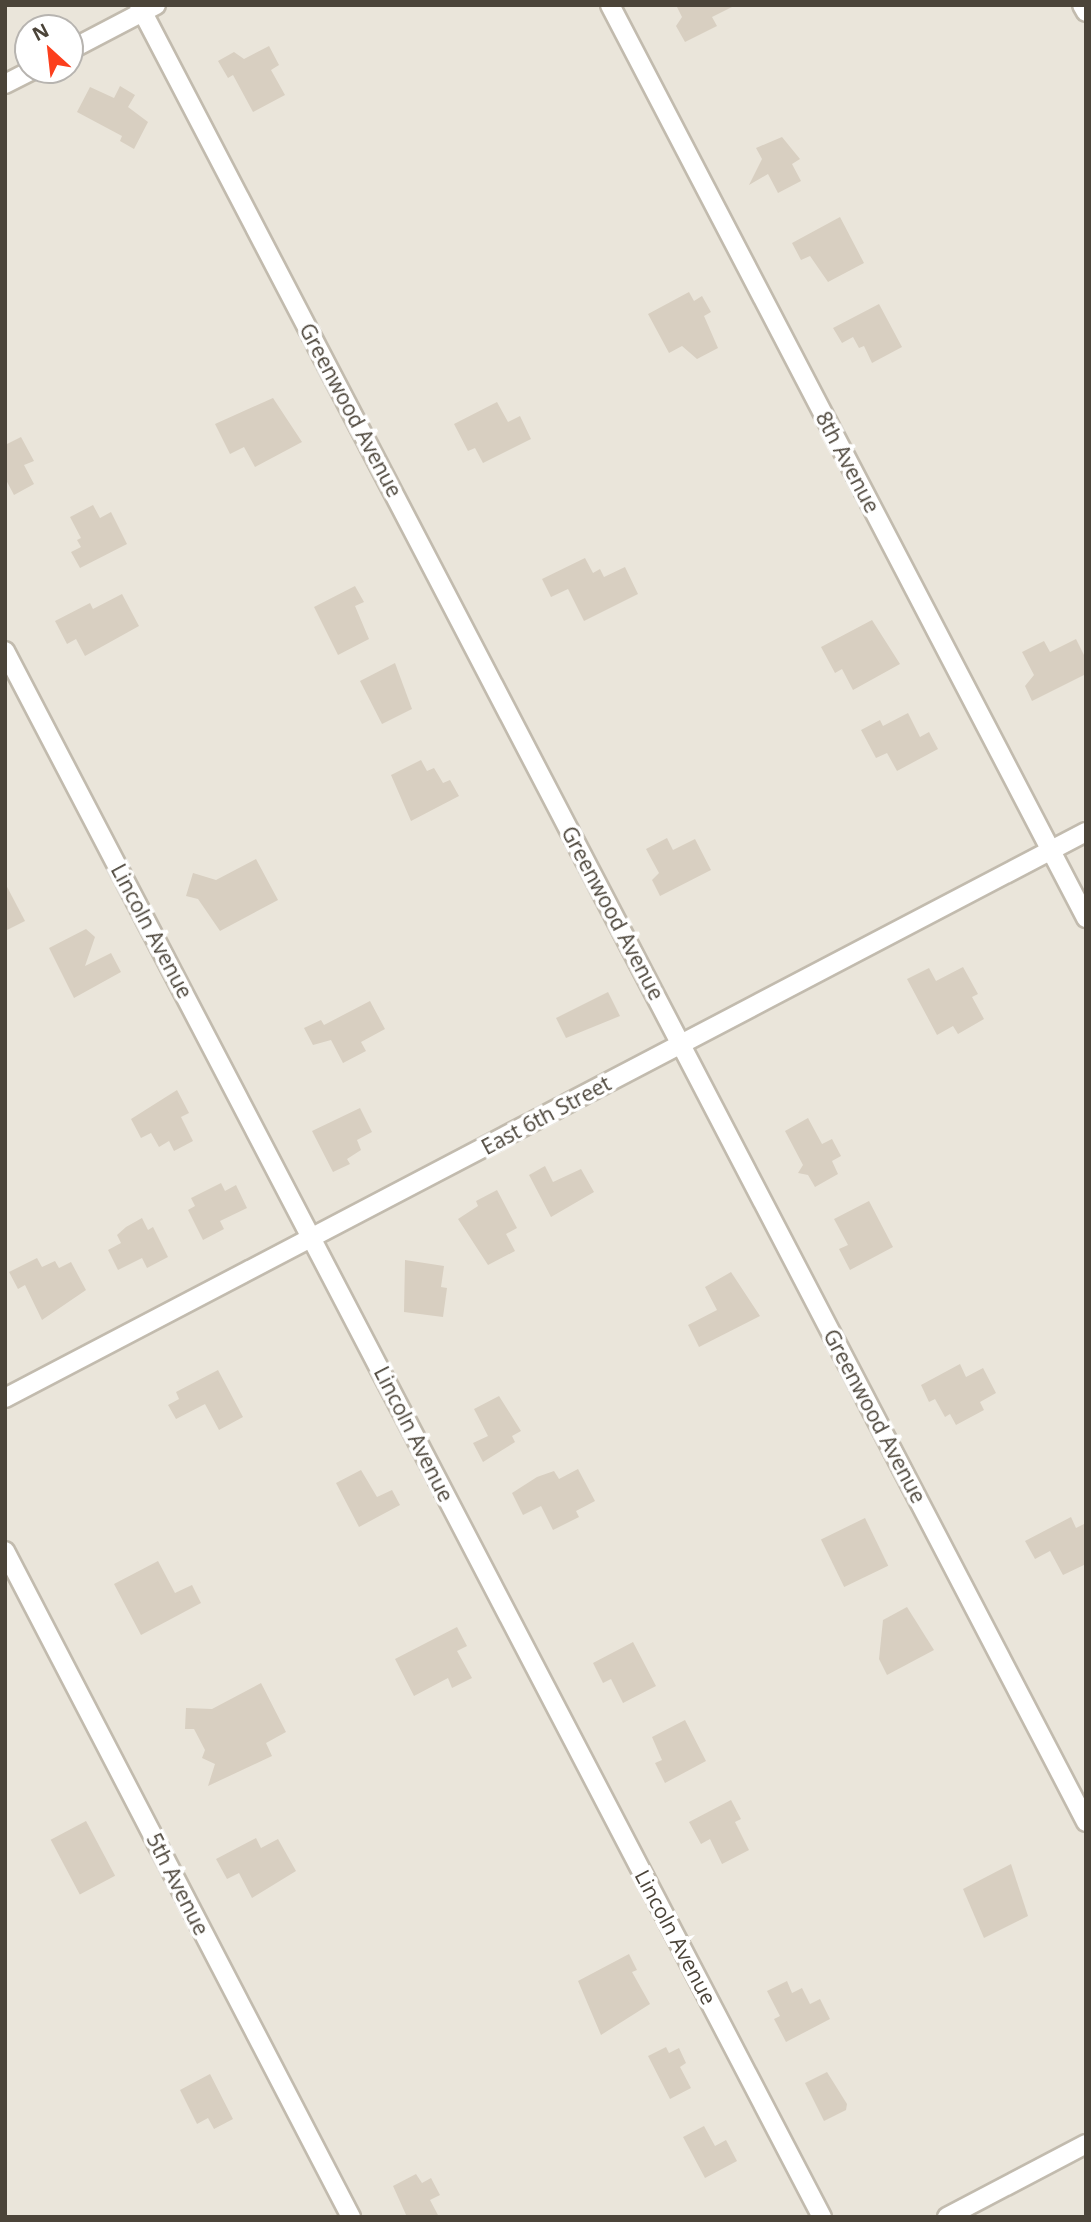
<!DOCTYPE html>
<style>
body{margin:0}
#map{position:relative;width:1091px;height:2222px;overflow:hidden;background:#f6f3ec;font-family:"Open Sans",sans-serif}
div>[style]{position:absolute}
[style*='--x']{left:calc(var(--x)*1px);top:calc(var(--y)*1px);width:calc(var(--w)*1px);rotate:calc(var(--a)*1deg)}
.residential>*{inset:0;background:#eae5da}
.building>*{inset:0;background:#d8cfc1;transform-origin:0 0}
.roads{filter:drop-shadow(2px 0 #c2bbae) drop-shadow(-2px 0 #c2bbae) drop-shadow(0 2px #c2bbae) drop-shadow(0 -2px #c2bbae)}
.street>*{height:18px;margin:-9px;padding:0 9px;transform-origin:9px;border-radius:9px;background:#fff}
span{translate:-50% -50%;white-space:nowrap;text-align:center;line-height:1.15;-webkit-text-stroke:7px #fff;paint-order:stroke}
.street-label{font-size:21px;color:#4b4439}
.frame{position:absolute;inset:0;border:7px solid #4b4439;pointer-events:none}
.north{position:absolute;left:14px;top:14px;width:70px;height:70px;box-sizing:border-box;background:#fff;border:2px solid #b7b4b0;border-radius:50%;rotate:333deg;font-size:19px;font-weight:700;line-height:28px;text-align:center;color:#4b4439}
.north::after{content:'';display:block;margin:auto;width:24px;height:32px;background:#fc3f1d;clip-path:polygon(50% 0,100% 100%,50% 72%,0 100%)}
</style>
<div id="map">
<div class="residential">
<i style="clip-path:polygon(evenodd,5px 5px,1086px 5px,1086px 2217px,5px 2217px,5px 5px,28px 28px,70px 28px,70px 70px,28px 70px,28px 28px)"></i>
</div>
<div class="building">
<i style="clip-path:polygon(676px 5px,736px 5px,712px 17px,717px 26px,685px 42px,676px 26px,682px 17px)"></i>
<i style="clip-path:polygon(269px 46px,279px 65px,271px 70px,285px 95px,253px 112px,233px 75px,228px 78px,218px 61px,234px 52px,244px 59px)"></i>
<i style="clip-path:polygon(120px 86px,135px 95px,128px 107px,148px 122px,134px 149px,120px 141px,122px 136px,77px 112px,90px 87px,114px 98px)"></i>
<i style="clip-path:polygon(782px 137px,800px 159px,792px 164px,801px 181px,778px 193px,768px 174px,749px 185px,762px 159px,756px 148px)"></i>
<i style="clip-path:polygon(840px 217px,864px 263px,828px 282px,810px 256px,801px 260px,792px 243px)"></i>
<i style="clip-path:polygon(689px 292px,694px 301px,702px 296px,711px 312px,704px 316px,718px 348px,697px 359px,682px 346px,669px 353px,648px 314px)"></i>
<i style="clip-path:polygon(879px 304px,902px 347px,872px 363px,864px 346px,859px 348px,853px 337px,842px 343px,833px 328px)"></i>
<i style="clip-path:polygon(273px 398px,302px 442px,255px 467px,244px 447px,230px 454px,215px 424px)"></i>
<i style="clip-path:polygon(497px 402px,508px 422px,520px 416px,531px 439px,483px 463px,475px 448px,468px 451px,454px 424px)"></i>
<i style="clip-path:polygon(21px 437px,34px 461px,24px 465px,34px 484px,14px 495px,5px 478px,5px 445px)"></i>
<i style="clip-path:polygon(93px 505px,100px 518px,111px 512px,127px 544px,80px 568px,71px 552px,81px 547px,77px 540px,81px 538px,70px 517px)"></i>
<i style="clip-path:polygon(585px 558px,593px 573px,600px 569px,604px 577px,625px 567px,638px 594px,584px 621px,568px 589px,551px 597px,542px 579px)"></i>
<i style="clip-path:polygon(355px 586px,364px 602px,355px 606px,369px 639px,338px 655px,314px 607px)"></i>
<i style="clip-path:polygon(122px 594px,139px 626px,85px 656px,76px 639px,67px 644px,55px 621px,90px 603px,93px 609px)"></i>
<i style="clip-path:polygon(872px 620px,900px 664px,853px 690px,842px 669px,835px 673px,821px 647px)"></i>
<i style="clip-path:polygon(1076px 639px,1086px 659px,1086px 674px,1032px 701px,1025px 686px,1034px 675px,1022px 652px,1044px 641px,1050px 652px)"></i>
<i style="clip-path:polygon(395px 663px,412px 709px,382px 724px,360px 681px)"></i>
<i style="clip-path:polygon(908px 713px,920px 737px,929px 732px,938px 749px,897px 771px,887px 753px,876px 758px,861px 730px,880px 720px,883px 726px)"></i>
<i style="clip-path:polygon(421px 760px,427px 771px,434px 768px,443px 783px,450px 780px,459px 796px,411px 821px,391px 775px)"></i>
<i style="clip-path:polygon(667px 838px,673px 850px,695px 839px,711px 870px,660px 896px,652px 880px,659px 873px,646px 849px)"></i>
<i style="clip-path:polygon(256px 859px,278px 900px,220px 931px,198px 899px,186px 896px,193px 873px,216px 880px)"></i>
<i style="clip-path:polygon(5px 883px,25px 921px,5px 931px)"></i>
<i style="clip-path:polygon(86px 929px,95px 937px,85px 966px,111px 953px,121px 972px,74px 998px,49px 948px)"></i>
<i style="clip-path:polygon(963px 967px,978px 994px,972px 997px,984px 1019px,958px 1034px,953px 1026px,937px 1035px,907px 979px,929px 968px,936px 981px)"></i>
<i style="clip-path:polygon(608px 992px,620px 1016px,566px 1038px,556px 1018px)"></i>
<i style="clip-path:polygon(370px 1001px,385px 1029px,361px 1042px,366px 1051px,343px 1063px,331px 1040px,313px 1045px,304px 1028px,321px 1020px,324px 1025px)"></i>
<i style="clip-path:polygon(177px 1090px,189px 1113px,181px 1117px,193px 1141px,174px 1151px,169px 1141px,159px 1147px,151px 1133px,141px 1138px,131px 1119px)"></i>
<i style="clip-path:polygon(360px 1108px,372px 1132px,357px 1140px,361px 1150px,347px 1159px,350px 1164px,333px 1172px,312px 1131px)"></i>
<i style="clip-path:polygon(808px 1118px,822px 1144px,832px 1139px,841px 1156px,832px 1161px,838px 1174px,815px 1187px,808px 1175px,798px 1173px,803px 1165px,785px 1131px)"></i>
<i style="clip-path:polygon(545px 1166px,553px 1182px,581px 1169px,594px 1192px,551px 1217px,529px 1175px)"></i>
<i style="clip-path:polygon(221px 1183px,225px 1191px,236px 1185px,247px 1208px,220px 1221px,224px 1229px,203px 1240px,188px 1210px,195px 1206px,191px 1198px)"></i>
<i style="clip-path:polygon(497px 1190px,517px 1228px,506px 1234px,515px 1251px,488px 1265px,458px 1219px,478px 1206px,476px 1201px)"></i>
<i style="clip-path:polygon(869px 1201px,893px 1247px,850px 1270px,839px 1249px,848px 1245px,834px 1219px)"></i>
<i style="clip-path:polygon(142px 1218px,148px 1230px,153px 1227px,168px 1257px,147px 1268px,142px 1258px,118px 1270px,108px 1250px,121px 1243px,117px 1235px,126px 1227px)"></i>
<i style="clip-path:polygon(37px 1258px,42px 1267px,55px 1261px,59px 1268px,71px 1262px,86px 1290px,42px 1320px,25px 1285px,18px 1289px,9px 1272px)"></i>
<i style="clip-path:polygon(405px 1260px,444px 1266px,441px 1287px,447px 1288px,443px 1317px,404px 1312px)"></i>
<i style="clip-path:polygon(731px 1272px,760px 1316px,699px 1347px,688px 1325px,717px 1310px,705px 1287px)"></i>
<i style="clip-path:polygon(960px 1364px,966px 1377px,983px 1368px,996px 1393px,980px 1402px,984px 1410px,956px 1425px,950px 1414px,945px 1417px,935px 1399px,929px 1402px,921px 1385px)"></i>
<i style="clip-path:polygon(218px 1370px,243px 1417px,219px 1430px,205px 1404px,176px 1419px,168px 1405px,179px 1399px,176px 1392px)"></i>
<i style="clip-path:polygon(499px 1396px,521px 1431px,512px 1436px,515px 1442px,483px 1462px,473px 1443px,488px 1436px,474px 1409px)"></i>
<i style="clip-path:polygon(578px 1469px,595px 1501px,576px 1511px,579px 1517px,553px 1530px,541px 1506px,523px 1515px,512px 1493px,537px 1477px,554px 1471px,559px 1479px)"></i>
<i style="clip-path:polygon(361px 1470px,377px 1497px,392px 1490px,400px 1505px,359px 1527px,336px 1483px)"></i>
<i style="clip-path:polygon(1071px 1517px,1076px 1528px,1086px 1523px,1086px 1564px,1063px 1575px,1050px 1551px,1035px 1559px,1025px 1541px)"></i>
<i style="left:865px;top:1518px;width:53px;height:49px;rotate:64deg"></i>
<i style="clip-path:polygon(158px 1561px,175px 1593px,192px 1585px,201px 1603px,141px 1635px,114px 1584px)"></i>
<i style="clip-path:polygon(907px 1607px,934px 1650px,887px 1675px,879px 1659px,883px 1620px)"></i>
<i style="clip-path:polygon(457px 1627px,467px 1646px,457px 1651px,472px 1678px,452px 1688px,448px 1678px,414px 1696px,395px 1659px)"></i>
<i style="clip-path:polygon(633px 1642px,656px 1686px,623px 1703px,611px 1679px,603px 1683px,593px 1663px)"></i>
<i style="clip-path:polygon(261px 1683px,286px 1732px,266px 1743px,272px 1756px,208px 1786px,215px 1764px,202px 1758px,205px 1750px,194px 1729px,185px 1729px,186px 1708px,212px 1709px)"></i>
<i style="clip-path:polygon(685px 1720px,706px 1761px,665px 1783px,655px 1763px,662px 1760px,652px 1737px)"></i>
<i style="clip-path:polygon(731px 1800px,741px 1819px,735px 1822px,749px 1850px,722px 1864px,710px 1839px,701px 1844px,689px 1822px)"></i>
<i style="left:86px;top:1821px;width:62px;height:40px;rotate:62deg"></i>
<i style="clip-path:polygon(256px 1838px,261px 1848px,278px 1839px,296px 1871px,252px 1898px,239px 1873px,227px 1879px,216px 1859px)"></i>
<i style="clip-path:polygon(1011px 1864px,1028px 1916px,984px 1938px,963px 1889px)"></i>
<i style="clip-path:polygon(629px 1954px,637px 1970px,632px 1972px,650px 2004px,601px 2035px,578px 1981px)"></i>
<i style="clip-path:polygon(787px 1981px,792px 1993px,802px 1988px,810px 2004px,820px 1999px,830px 2019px,786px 2042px,774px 2019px,780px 2016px,767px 1991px)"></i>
<i style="clip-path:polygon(666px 2047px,669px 2053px,679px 2048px,686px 2063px,680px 2067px,691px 2088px,670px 2099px,648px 2056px)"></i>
<i style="clip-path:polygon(827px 2072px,847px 2104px,846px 2110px,824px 2121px,805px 2083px)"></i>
<i style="clip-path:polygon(210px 2074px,233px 2119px,214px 2129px,208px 2118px,197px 2124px,180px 2090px)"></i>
<i style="clip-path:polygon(704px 2126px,715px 2146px,726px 2140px,737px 2161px,705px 2178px,683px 2137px)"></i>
<i style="clip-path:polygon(416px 2174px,422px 2183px,431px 2178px,440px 2195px,430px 2200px,439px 2217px,407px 2217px,393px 2186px)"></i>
</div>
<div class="roads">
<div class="street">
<i style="--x:139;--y:5;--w:2049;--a:62.47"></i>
<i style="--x:610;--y:5;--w:1030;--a:62.46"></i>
<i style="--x:1082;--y:5;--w:8;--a:60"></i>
<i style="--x:70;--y:50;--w:97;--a:-27.6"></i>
<i style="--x:5;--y:84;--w:30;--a:-27"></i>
<i style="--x:5;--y:651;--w:1766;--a:62.45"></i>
<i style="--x:5;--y:1398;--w:1220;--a:-27.64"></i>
<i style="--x:5;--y:1551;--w:751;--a:62.55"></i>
<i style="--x:947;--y:2217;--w:157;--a:-27.7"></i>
</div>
</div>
<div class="street-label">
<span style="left:351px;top:410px;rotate:62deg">Greenwood Avenue</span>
<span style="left:848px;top:462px;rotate:62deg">8th Avenue</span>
<span style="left:613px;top:913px;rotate:62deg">Greenwood Avenue</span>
<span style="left:152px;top:931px;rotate:62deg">Lincoln Avenue</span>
<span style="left:546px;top:1115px;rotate:-28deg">East 6th Street</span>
<span style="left:875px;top:1416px;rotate:62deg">Greenwood Avenue</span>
<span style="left:414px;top:1434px;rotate:63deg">Lincoln Avenue</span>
<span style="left:178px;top:1884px;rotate:63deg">5th Avenue</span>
<span style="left:676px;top:1937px;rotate:62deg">Lincoln Avenue</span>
</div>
<div class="frame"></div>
<div class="north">N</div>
</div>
